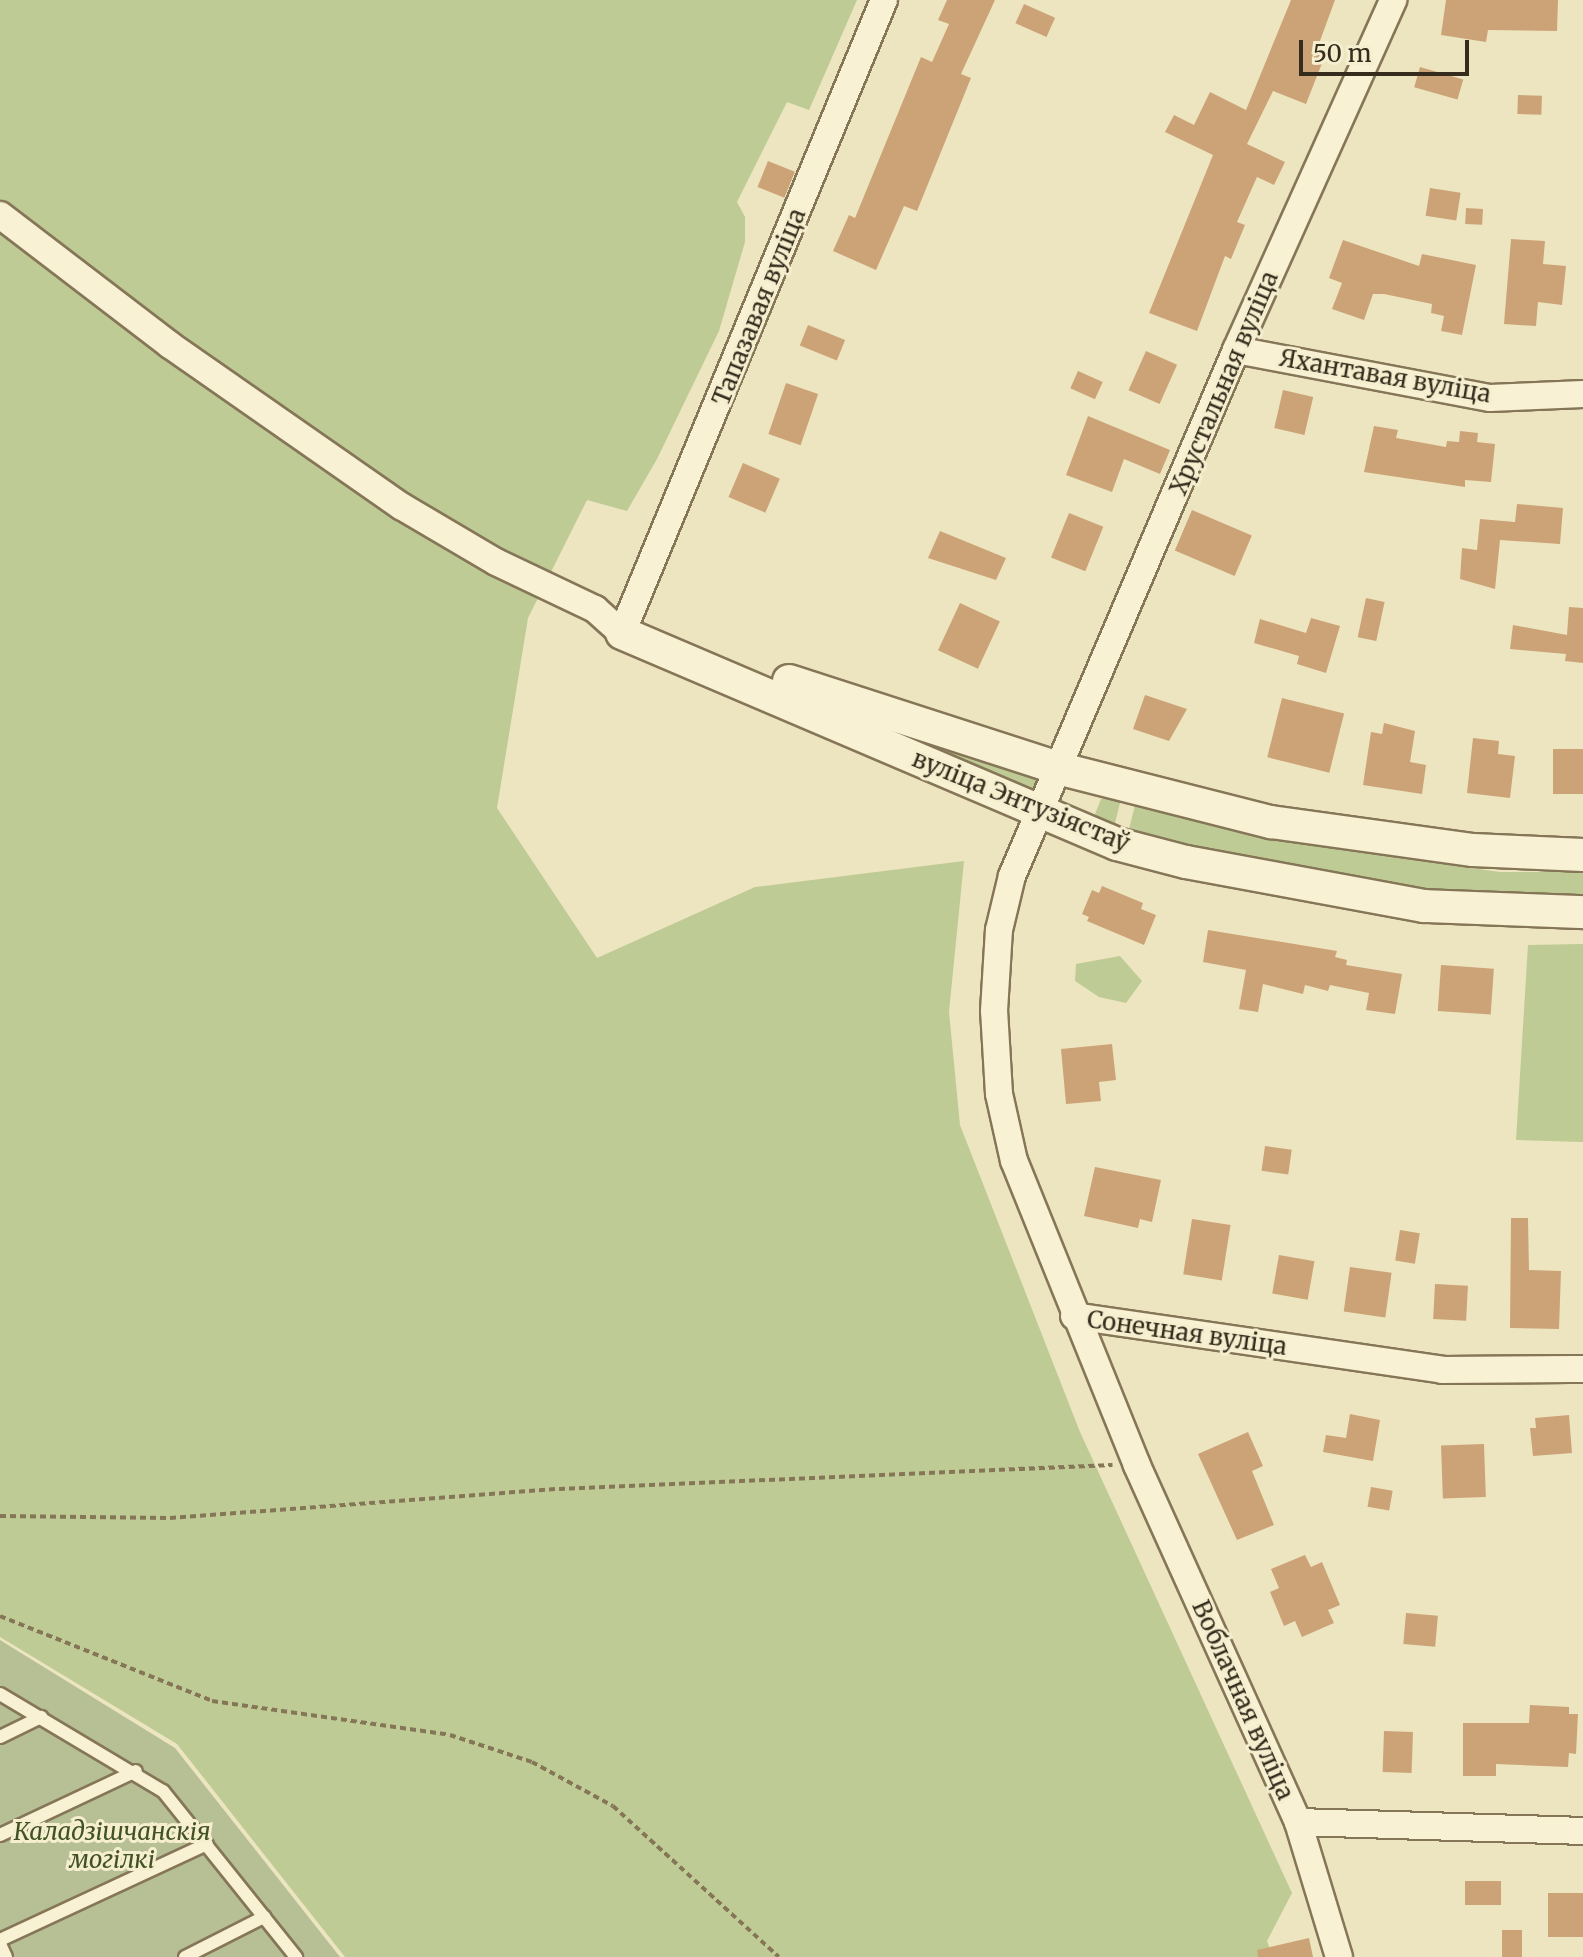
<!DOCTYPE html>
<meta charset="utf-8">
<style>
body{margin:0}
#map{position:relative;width:1583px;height:1957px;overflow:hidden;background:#ede5c0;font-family:Merriweather,serif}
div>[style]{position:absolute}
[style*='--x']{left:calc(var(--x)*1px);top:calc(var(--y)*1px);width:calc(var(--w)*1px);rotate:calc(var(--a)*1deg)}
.green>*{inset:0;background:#bfcb94}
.cemetery>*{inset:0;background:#b6c094}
.building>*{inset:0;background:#cca376;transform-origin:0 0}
.path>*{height:4px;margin-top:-2px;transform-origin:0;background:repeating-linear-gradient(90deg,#867658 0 6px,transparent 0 10px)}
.roads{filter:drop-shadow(2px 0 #867658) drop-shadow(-2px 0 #867658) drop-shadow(0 2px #867658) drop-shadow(0 -2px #867658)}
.service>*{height:12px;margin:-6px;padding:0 6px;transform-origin:6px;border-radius:6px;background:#f8f1d3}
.minor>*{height:26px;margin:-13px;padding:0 13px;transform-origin:13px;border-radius:13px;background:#f8f1d3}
.tertiary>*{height:32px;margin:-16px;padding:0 16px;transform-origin:16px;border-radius:16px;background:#f8f1d3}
span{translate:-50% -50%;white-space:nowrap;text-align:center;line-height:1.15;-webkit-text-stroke:6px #f5eecf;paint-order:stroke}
.street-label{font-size:24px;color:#362c1d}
.park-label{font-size:24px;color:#415223;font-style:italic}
.scale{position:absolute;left:1299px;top:40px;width:170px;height:36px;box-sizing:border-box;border:4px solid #362c1d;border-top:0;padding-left:10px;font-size:24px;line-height:28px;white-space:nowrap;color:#362c1d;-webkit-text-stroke:6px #f5eecf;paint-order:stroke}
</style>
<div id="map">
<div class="green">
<i style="clip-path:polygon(0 0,857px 0,809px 110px,787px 102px,737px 202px,745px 217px,745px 242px,719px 331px,657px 459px,627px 511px,587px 500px,528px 618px,497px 808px,597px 958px,755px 887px,964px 861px,949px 1012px,960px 1125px,1080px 1432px,1292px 1893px,1267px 1941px,1273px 1957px,345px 1957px,177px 1744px,0 1637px)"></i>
<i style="clip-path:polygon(917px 742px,1029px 772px,1042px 780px,1038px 794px)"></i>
<i style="clip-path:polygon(1101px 799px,1121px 799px,1114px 827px,1095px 814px)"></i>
<i style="clip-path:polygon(1135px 805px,1349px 851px,1500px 872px,1583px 872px,1583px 900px,1501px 902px,1354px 884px,1128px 833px)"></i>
<i style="clip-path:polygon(1583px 944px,1583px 1142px,1516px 1140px,1528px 945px)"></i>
<i style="clip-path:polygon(1120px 956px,1142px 981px,1126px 1003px,1099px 997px,1075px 981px,1076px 964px)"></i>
</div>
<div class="cemetery">
<i style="clip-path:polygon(0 1640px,175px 1748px,340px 1957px,0 1957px)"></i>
</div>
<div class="building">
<i style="clip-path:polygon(947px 0,995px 0,961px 74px,971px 78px,917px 211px,904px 206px,876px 270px,833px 251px,849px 215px,855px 218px,921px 57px,932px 62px,949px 24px,938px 20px)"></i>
<i style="clip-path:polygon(1291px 0,1335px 0,1317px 49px,1326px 53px,1306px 104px,1273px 91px,1247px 144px,1285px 162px,1274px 185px,1257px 177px,1237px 222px,1245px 225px,1231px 259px,1225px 256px,1197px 331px,1149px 313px,1213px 155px,1165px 132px,1174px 115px,1194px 125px,1210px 92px,1246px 110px)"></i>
<i style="clip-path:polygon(1446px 0,1558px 0,1557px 31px,1488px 30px,1486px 42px,1441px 35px)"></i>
<i style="left:1024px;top:4px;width:34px;height:21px;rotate:24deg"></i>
<i style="left:1420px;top:67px;width:45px;height:21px;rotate:16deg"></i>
<i style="left:1518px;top:95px;width:24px;height:19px;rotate:2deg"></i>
<i style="left:768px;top:161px;width:29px;height:28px;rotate:22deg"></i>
<i style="left:1430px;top:188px;width:31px;height:28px;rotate:9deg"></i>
<i style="left:1466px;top:208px;width:17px;height:16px;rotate:3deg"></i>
<i style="clip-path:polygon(1511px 239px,1545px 241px,1543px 264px,1566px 266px,1562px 305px,1538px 302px,1536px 326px,1504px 324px)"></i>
<i style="clip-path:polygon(1343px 240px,1419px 266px,1422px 254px,1476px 265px,1462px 335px,1441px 331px,1444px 316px,1431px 313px,1432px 304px,1384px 294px,1373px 294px,1364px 320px,1332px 309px,1342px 283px,1329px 278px)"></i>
<i style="left:808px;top:325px;width:40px;height:22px;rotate:22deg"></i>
<i style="left:1146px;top:351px;width:34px;height:43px;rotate:24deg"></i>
<i style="left:1078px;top:371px;width:27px;height:19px;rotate:24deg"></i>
<i style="left:786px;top:383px;width:34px;height:54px;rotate:19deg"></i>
<i style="left:1283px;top:390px;width:31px;height:39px;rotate:13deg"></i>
<i style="clip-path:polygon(1088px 416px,1170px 450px,1160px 474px,1124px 459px,1112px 492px,1066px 475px)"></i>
<i style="clip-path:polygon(1374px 426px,1398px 430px,1396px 438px,1446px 447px,1447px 441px,1459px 442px,1460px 431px,1478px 433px,1477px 442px,1495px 444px,1491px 482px,1465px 480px,1465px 487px,1364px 472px)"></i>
<i style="left:743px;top:463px;width:40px;height:37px;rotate:23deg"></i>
<i style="clip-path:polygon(1517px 504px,1563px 508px,1560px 544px,1500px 540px,1495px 589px,1460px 579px,1462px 548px,1477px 550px,1480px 519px,1515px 522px)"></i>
<i style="left:1192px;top:510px;width:65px;height:44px;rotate:23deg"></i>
<i style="left:1069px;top:513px;width:37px;height:48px;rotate:22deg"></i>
<i style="clip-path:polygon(940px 531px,1006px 558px,996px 580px,928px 558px)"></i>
<i style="left:1366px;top:598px;width:19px;height:40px;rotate:12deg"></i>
<i style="left:960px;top:603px;width:44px;height:52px;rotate:25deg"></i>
<i style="clip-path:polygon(1569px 607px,1583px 608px,1583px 663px,1565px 661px,1566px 654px,1510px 649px,1513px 625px,1567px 635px)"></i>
<i style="clip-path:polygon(1311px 618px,1340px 626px,1326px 673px,1297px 664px,1299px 656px,1254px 643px,1260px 619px,1306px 633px)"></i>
<i style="clip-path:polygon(1145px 695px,1187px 709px,1169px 741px,1133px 729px)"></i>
<i style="left:1282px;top:698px;width:64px;height:61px;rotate:14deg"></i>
<i style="clip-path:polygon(1384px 723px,1415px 731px,1410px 762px,1426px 765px,1422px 794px,1363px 785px,1371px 732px,1382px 734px)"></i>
<i style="clip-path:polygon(1473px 738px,1499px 741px,1498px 754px,1515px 756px,1510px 798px,1467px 793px)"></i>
<i style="left:1583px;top:749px;width:45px;height:30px;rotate:90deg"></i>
<i style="clip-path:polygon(1102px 886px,1143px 903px,1141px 909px,1156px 915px,1144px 945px,1087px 921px,1089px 917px,1082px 914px,1092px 890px,1099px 893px)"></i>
<i style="clip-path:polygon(1208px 930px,1337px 951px,1335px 957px,1347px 960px,1346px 965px,1402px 974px,1395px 1014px,1366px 1010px,1369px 993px,1330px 985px,1328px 991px,1305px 985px,1303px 994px,1263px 984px,1258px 1012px,1239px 1009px,1246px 970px,1203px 962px)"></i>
<i style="left:1441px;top:965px;width:53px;height:46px;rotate:4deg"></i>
<i style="clip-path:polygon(1112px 1044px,1116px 1080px,1099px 1082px,1101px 1101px,1066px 1104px,1061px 1049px)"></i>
<i style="left:1265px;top:1146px;width:27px;height:25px;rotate:8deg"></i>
<i style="clip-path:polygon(1095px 1167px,1161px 1180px,1152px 1222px,1140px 1219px,1138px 1228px,1084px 1216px)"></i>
<i style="clip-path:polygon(1511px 1218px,1528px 1218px,1529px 1270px,1561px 1271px,1559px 1329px,1510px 1328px)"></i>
<i style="left:1192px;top:1219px;width:39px;height:56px;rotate:9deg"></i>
<i style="left:1400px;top:1230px;width:20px;height:31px;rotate:9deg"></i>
<i style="left:1279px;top:1255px;width:36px;height:39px;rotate:10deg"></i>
<i style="left:1350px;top:1267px;width:42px;height:45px;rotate:8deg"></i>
<i style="left:1435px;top:1284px;width:33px;height:35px;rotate:3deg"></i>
<i style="clip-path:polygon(1350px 1414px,1380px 1420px,1373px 1461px,1323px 1452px,1326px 1435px,1346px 1438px)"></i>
<i style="clip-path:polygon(1569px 1415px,1572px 1453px,1533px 1456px,1530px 1428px,1536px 1428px,1535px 1418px)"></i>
<i style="clip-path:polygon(1248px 1432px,1263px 1466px,1252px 1471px,1274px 1525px,1237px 1540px,1198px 1454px)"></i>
<i style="left:1484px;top:1444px;width:53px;height:43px;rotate:88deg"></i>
<i style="left:1371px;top:1487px;width:22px;height:20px;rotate:10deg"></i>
<i style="clip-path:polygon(1305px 1555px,1311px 1567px,1322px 1562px,1340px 1605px,1328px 1610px,1334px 1623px,1302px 1637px,1295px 1621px,1284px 1626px,1270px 1592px,1279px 1588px,1271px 1569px)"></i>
<i style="left:1406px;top:1613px;width:32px;height:31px;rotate:5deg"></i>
<i style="clip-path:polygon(1530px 1705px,1569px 1707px,1569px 1714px,1578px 1714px,1576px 1754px,1569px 1753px,1568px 1767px,1496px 1764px,1496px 1776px,1463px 1776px,1463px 1723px,1529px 1723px)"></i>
<i style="left:1384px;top:1731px;width:29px;height:41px;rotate:2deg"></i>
<i style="left:1465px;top:1881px;width:36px;height:24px"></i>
<i style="left:1548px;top:1893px;width:35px;height:44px"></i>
<i style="left:1502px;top:1930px;width:20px;height:27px"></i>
<i style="clip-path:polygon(1309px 1938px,1313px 1957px,1258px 1957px,1257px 1950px)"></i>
</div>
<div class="path">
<i style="--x:0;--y:1516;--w:170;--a:0.7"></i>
<i style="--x:170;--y:1518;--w:390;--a:-4.3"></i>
<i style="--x:559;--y:1489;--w:554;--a:-2.49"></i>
<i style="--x:0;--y:1616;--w:228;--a:21.8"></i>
<i style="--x:212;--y:1701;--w:240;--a:8.1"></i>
<i style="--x:450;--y:1735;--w:86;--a:18.2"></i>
<i style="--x:532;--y:1762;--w:92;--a:28.5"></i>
<i style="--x:613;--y:1806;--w:224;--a:42.3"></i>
</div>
<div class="roads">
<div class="service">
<i style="--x:0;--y:1694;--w:190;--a:30.8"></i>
<i style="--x:163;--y:1791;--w:213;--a:51.3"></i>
<i style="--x:0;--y:1737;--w:46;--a:-26"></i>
<i style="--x:0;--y:1835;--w:150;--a:-25.2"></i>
<i style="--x:0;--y:1940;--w:228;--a:-24.9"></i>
<i style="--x:0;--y:1944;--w:14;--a:65"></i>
<i style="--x:185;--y:1957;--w:89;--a:-26.9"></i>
</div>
<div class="minor">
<i style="--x:0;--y:215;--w:214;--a:37.4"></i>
<i style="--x:170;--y:345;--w:282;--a:34.9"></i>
<i style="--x:401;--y:506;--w:110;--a:30.5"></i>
<i style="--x:496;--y:562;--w:110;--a:25.4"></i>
<i style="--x:595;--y:609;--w:36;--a:42"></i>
<i style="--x:622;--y:633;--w:685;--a:-67.52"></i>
<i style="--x:1236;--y:350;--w:258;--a:10.7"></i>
<i style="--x:1490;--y:398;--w:93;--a:-2.5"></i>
<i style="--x:1074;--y:1316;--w:372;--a:8.3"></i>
<i style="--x:1442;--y:1370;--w:141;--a:-0.4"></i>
<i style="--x:1298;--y:1822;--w:285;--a:1.8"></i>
<i style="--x:1339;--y:1957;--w:141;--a:-106.9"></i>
<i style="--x:1298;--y:1822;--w:392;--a:-114.3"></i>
<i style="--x:1137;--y:1465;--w:328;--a:-112"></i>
<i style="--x:1014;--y:1161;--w:69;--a:-102.6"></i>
<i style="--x:999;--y:1094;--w:83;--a:-93.4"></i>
<i style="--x:994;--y:1011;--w:81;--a:-86.5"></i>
<i style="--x:999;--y:930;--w:56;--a:-76.5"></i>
<i style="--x:1012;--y:876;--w:572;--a:-66.93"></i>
<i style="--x:1236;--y:350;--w:384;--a:-65.8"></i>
</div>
<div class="tertiary">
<i style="--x:622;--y:633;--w:538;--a:23.09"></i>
<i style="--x:1117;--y:844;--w:71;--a:14.6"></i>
<i style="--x:1186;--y:862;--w:242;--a:10.5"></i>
<i style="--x:1424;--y:906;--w:159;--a:2.2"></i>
<i style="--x:789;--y:681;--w:286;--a:17.9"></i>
<i style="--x:1061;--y:769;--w:217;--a:14.2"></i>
<i style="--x:1271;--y:822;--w:204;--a:7.9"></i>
<i style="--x:1473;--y:850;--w:110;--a:2.6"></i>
</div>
</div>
<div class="street-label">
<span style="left:759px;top:307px;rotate:-68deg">Тапазавая вуліца</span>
<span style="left:1385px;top:376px;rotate:10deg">Яхантавая вуліца</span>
<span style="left:1224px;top:383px;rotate:-67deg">Хрустальная вуліца</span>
<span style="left:1021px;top:801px;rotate:22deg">вуліца Энтузіястаў</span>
<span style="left:1187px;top:1333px;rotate:8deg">Сонечная вуліца</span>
<span style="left:1243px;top:1700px;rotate:66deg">Воблачная вуліца</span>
</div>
<div class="park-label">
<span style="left:112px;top:1846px">Каладзішчанскія<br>могілкі</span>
</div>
<div class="scale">50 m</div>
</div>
